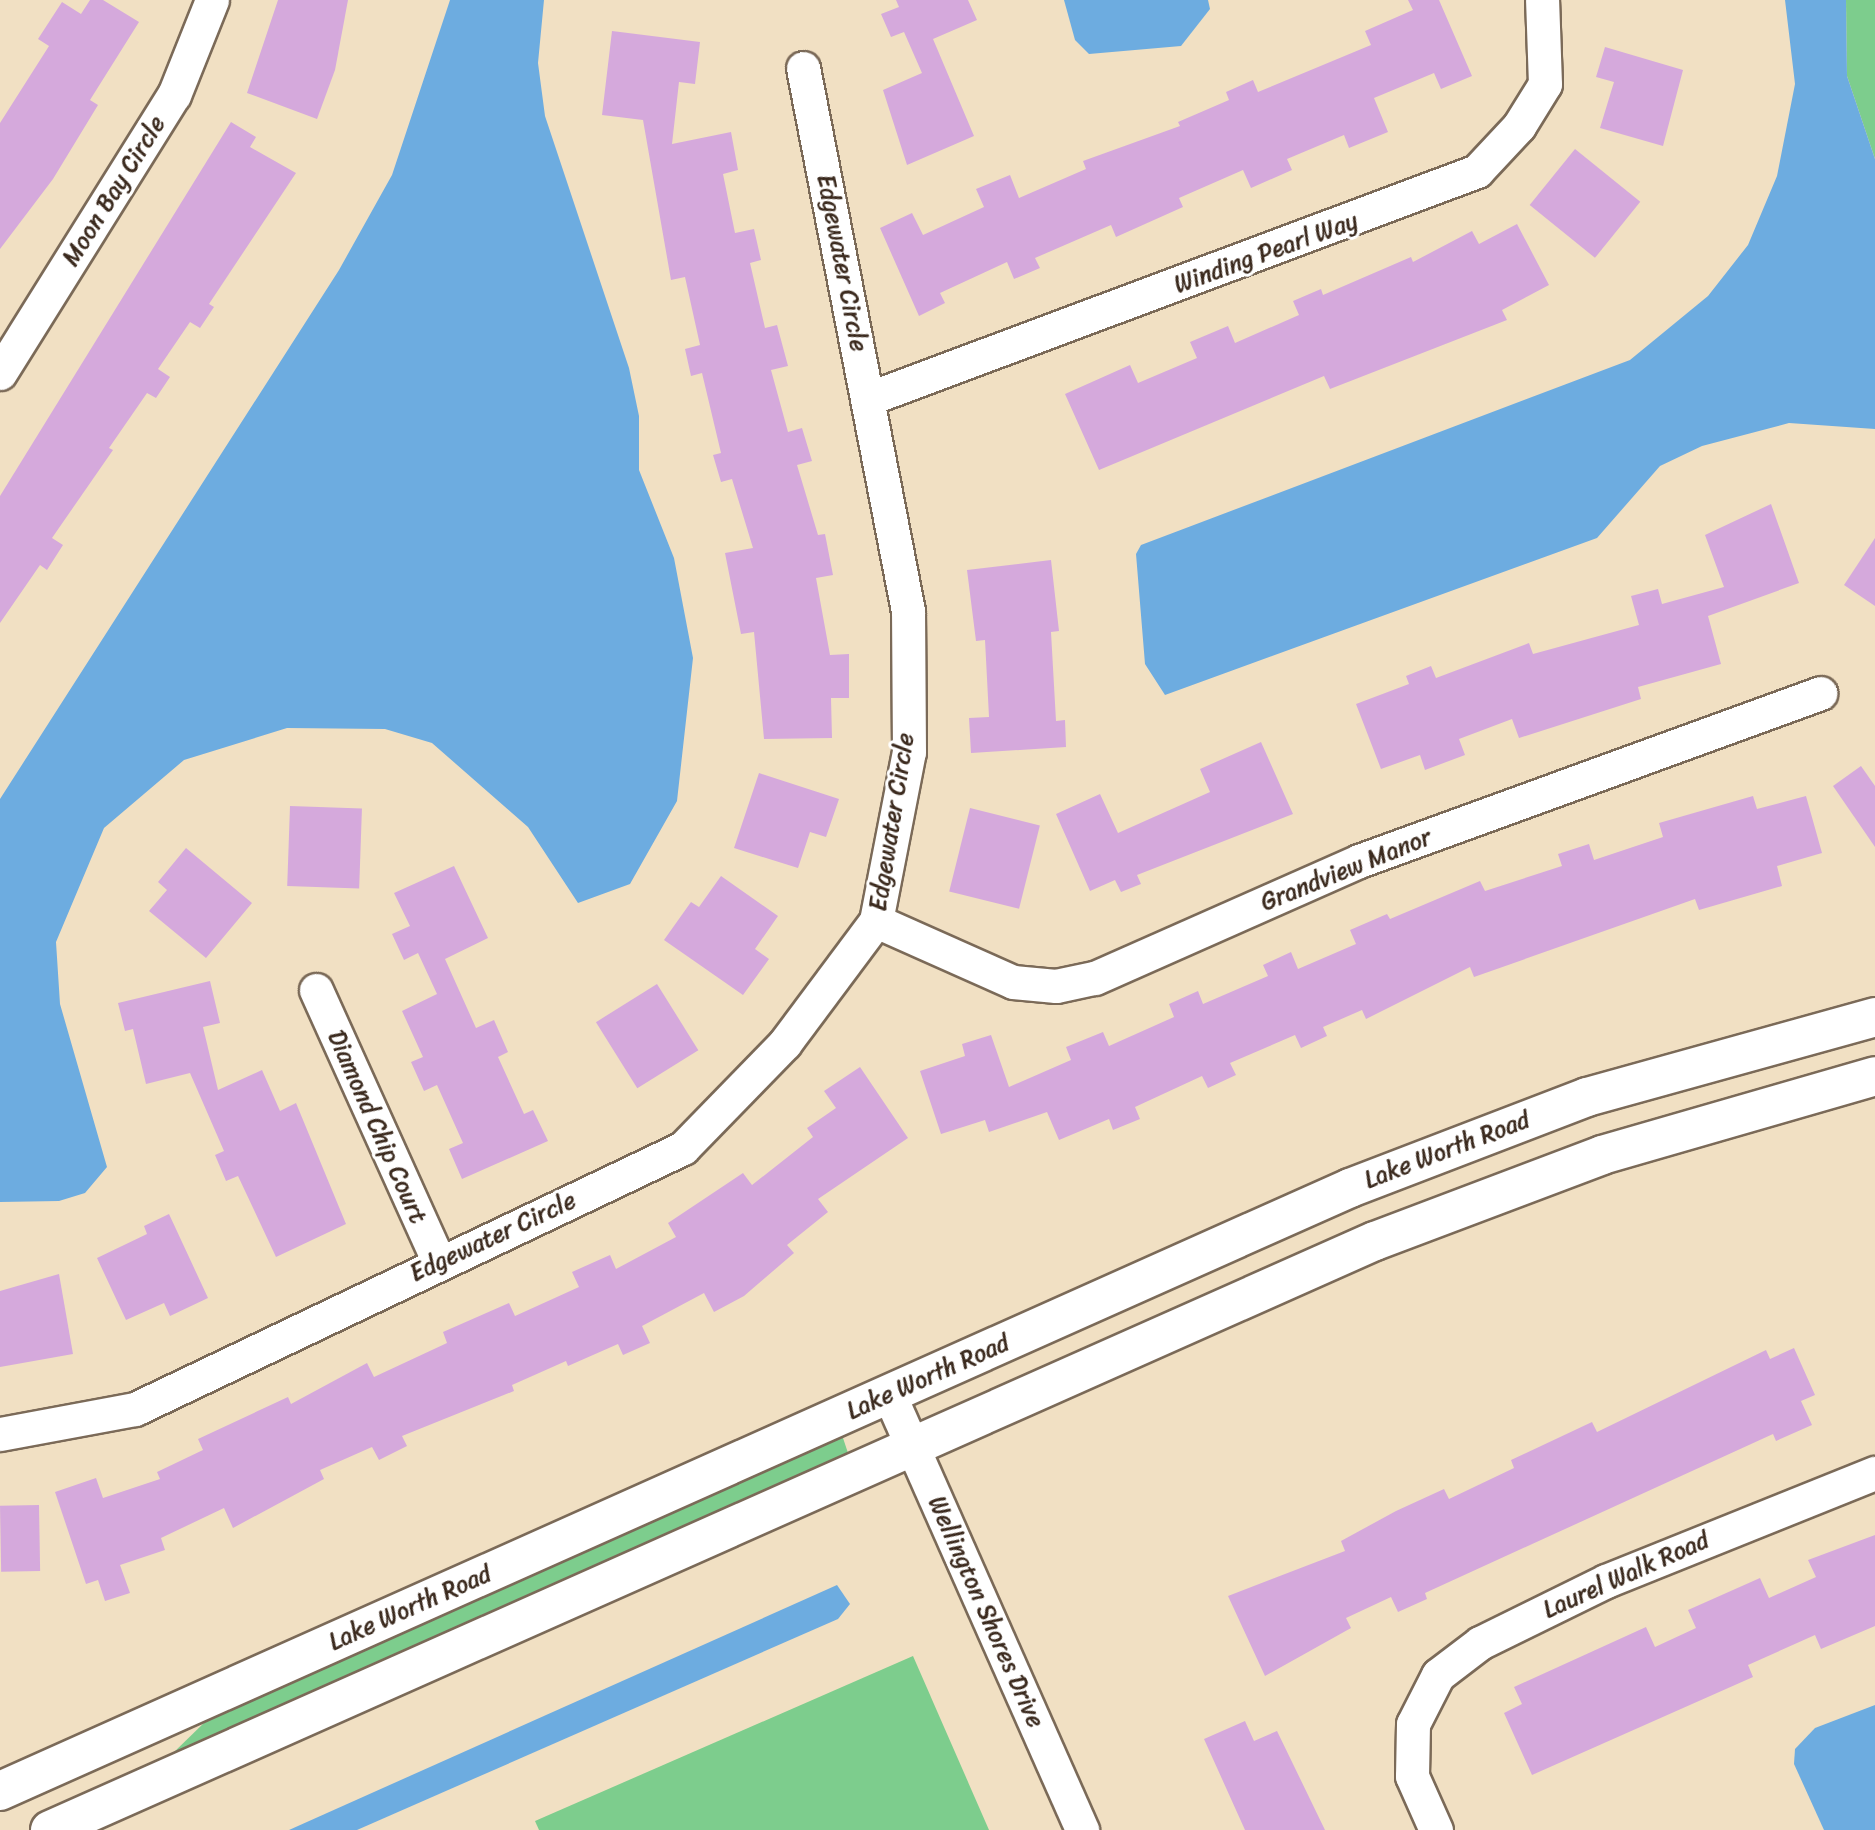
<!DOCTYPE html>
<style>
body{margin:0}
#map{position:relative;width:1875px;height:1830px;overflow:hidden;background:#f1e0c3;font-family:Sriracha,sans-serif}
div>[style]{position:absolute}
[style*='--x']{left:calc(var(--x)*1px);top:calc(var(--y)*1px);width:calc(var(--w)*1px);rotate:calc(var(--a)*1deg)}
.green>*{inset:0;background:#7dcd8d}
.water>*{inset:0;background:#6dace0}
.building>*{inset:0;background:#d5a9dc;transform-origin:0 0}
.roads{filter:drop-shadow(2px 0 #7b6a58) drop-shadow(-2px 0 #7b6a58) drop-shadow(0 2px #7b6a58) drop-shadow(0 -2px #7b6a58)}
.minor>*{height:33px;margin:-16.5px;padding:0 16.5px;transform-origin:16.5px;border-radius:16.5px;background:#fff}
.tertiary>*{height:38px;margin:-19px;padding:0 19px;transform-origin:19px;border-radius:19px;background:#fff}
span{translate:-50% -50%;white-space:nowrap;text-align:center;line-height:1.15;-webkit-text-stroke:6px #fff;paint-order:stroke}
.street-label{font-size:24px;color:#3b2a1e}
</style>
<div id="map">
<div class="green">
<i style="clip-path:polygon(1846px 0,1875px 0,1875px 159px,1847px 76px)"></i>
<i style="clip-path:polygon(842px 1435px,849px 1456px,170px 1756px,208px 1719px)"></i>
<i style="clip-path:polygon(913px 1656px,989px 1830px,539px 1830px,535px 1821px)"></i>
</div>
<div class="water">
<i style="clip-path:polygon(450px 0,544px 0,538px 63px,545px 116px,629px 368px,639px 416px,639px 470px,674px 558px,693px 658px,677px 801px,630px 884px,578px 903px,528px 827px,432px 743px,385px 729px,287px 728px,184px 760px,104px 828px,56px 942px,60px 1004px,107px 1167px,85px 1193px,59px 1201px,0 1202px,0 799px,339px 270px,392px 175px)"></i>
<i style="clip-path:polygon(1064px 0,1208px 0,1210px 9px,1181px 46px,1089px 54px,1075px 40px)"></i>
<i style="clip-path:polygon(1785px 0,1846px 0,1847px 76px,1875px 159px,1875px 429px,1789px 423px,1702px 446px,1660px 466px,1597px 538px,1165px 695px,1145px 664px,1136px 554px,1141px 545px,1630px 360px,1708px 296px,1748px 245px,1777px 176px,1795px 84px)"></i>
<i style="clip-path:polygon(837px 1585px,850px 1604px,838px 1619px,357px 1830px,289px 1830px)"></i>
<i style="clip-path:polygon(1875px 1705px,1875px 1830px,1824px 1830px,1794px 1764px,1795px 1749px,1815px 1728px)"></i>
</div>
<div class="building">
<i style="clip-path:polygon(90px 0,103px 0,139px 22px,90px 100px,98px 105px,53px 179px,0 249px,0 123px,49px 46px,38px 39px,62px 2px,81px 14px)"></i>
<i style="clip-path:polygon(278px 0,348px 0,335px 70px,317px 119px,247px 93px)"></i>
<i style="clip-path:polygon(896px 0,968px 0,977px 20px,933px 39px,974px 136px,907px 165px,883px 90px,922px 73px,904px 32px,891px 37px,881px 14px,899px 7px)"></i>
<i style="clip-path:polygon(1408px 0,1439px 0,1472px 76px,1441px 89px,1434px 73px,1374px 98px,1388px 132px,1349px 148px,1344px 135px,1287px 159px,1292px 170px,1251px 188px,1243px 170px,1179px 198px,1183px 207px,1116px 237px,1111px 225px,1035px 258px,1040px 268px,1014px 279px,1007px 262px,940px 293px,945px 303px,919px 316px,880px 228px,912px 213px,923px 235px,984px 207px,976px 189px,1010px 175px,1019px 198px,1086px 169px,1083px 161px,1180px 126px,1178px 122px,1229px 100px,1226px 92px,1253px 80px,1258px 92px,1371px 45px,1365px 31px,1413px 10px)"></i>
<i style="clip-path:polygon(612px 31px,700px 42px,695px 84px,679px 82px,672px 144px,731px 132px,738px 170px,723px 174px,735px 233px,754px 229px,761px 260px,750px 263px,765px 328px,777px 325px,788px 366px,771px 370px,788px 432px,802px 428px,812px 461px,797px 465px,818px 535px,825px 534px,833px 575px,816px 578px,830px 655px,849px 654px,849px 698px,831px 698px,832px 738px,764px 739px,754px 632px,741px 634px,725px 553px,753px 548px,732px 479px,721px 482px,713px 455px,721px 453px,702px 373px,691px 376px,685px 349px,700px 345px,685px 277px,671px 280px,643px 120px,602px 115px)"></i>
<i style="clip-path:polygon(1605px 47px,1683px 70px,1663px 146px,1600px 128px,1614px 82px,1596px 77px)"></i>
<i style="clip-path:polygon(231px 122px,256px 137px,250px 147px,296px 173px,209px 304px,214px 307px,200px 328px,190px 322px,158px 369px,170px 377px,156px 398px,147px 393px,109px 448px,113px 450px,52px 538px,63px 545px,47px 570px,40px 565px,0 623px,0 496px)"></i>
<i style="left:1575px;top:149px;width:84px;height:72px;rotate:39deg"></i>
<i style="clip-path:polygon(1517px 224px,1549px 285px,1502px 310px,1507px 320px,1330px 389px,1324px 376px,1099px 470px,1065px 394px,1130px 365px,1138px 383px,1197px 358px,1190px 342px,1228px 326px,1235px 343px,1299px 315px,1293px 301px,1321px 289px,1323px 295px,1411px 257px,1413px 262px,1472px 231px,1479px 244px)"></i>
<i style="clip-path:polygon(1771px 504px,1799px 583px,1708px 616px,1721px 664px,1638px 687px,1641px 699px,1519px 738px,1512px 719px,1459px 739px,1465px 755px,1425px 770px,1420px 755px,1381px 769px,1356px 704px,1409px 684px,1406px 676px,1431px 666px,1436px 678px,1529px 643px,1533px 654px,1639px 625px,1631px 596px,1658px 589px,1662px 604px,1724px 587px,1705px 535px)"></i>
<i style="clip-path:polygon(1875px 538px,1875px 606px,1844px 585px)"></i>
<i style="clip-path:polygon(1051px 560px,1059px 631px,1051px 632px,1056px 721px,1065px 720px,1066px 747px,971px 753px,969px 718px,989px 717px,985px 640px,976px 641px,967px 570px)"></i>
<i style="clip-path:polygon(1261px 742px,1293px 814px,1137px 875px,1141px 884px,1121px 892px,1115px 880px,1090px 891px,1056px 814px,1100px 794px,1118px 833px,1210px 792px,1200px 769px)"></i>
<i style="clip-path:polygon(1861px 766px,1875px 786px,1875px 847px,1833px 786px)"></i>
<i style="clip-path:polygon(759px 773px,839px 799px,826px 837px,810px 832px,798px 868px,734px 848px)"></i>
<i style="clip-path:polygon(1753px 796px,1757px 809px,1806px 796px,1822px 853px,1777px 866px,1782px 886px,1699px 910px,1695px 899px,1474px 977px,1470px 967px,1366px 1019px,1362px 1010px,1323px 1027px,1327px 1036px,1301px 1048px,1295px 1035px,1230px 1063px,1236px 1075px,1208px 1088px,1202px 1076px,1135px 1107px,1140px 1119px,1113px 1130px,1109px 1119px,1059px 1140px,1047px 1112px,989px 1132px,985px 1120px,941px 1134px,920px 1071px,965px 1056px,962px 1044px,991px 1035px,1009px 1087px,1071px 1060px,1066px 1047px,1103px 1032px,1109px 1046px,1174px 1017px,1169px 1004px,1198px 991px,1203px 1004px,1268px 976px,1263px 965px,1291px 952px,1298px 969px,1356px 944px,1350px 930px,1387px 914px,1390px 919px,1480px 881px,1485px 891px,1562px 866px,1558px 854px,1589px 844px,1594px 860px,1663px 837px,1659px 823px)"></i>
<i style="left:290px;top:806px;width:72px;height:80px;rotate:2deg"></i>
<i style="left:970px;top:808px;width:72px;height:86px;rotate:14deg"></i>
<i style="clip-path:polygon(186px 848px,252px 903px,206px 958px,149px 911px,167px 890px,158px 882px)"></i>
<i style="clip-path:polygon(454px 866px,488px 938px,445px 959px,476px 1028px,494px 1020px,508px 1052px,498px 1057px,524px 1114px,533px 1110px,548px 1141px,462px 1179px,449px 1149px,463px 1143px,437px 1085px,424px 1091px,411px 1062px,423px 1057px,402px 1011px,437px 994px,418px 953px,404px 960px,392px 934px,410px 926px,394px 893px)"></i>
<i style="clip-path:polygon(721px 876px,778px 916px,755px 949px,769px 959px,743px 995px,664px 940px,691px 902px,699px 907px)"></i>
<i style="clip-path:polygon(210px 981px,220px 1023px,203px 1027px,218px 1090px,262px 1070px,280px 1111px,296px 1103px,346px 1224px,276px 1257px,238px 1176px,226px 1181px,215px 1155px,224px 1151px,190px 1073px,146px 1084px,133px 1029px,125px 1031px,118px 1003px)"></i>
<i style="left:657px;top:984px;width:78px;height:72px;rotate:58deg"></i>
<i style="clip-path:polygon(860px 1067px,908px 1138px,818px 1199px,828px 1212px,787px 1245px,794px 1253px,744px 1296px,714px 1312px,704px 1293px,642px 1326px,650px 1343px,623px 1355px,618px 1344px,568px 1366px,566px 1361px,512px 1385px,514px 1391px,402px 1436px,407px 1446px,379px 1460px,372px 1447px,320px 1470px,324px 1479px,233px 1528px,224px 1508px,161px 1538px,165px 1550px,120px 1565px,130px 1593px,105px 1601px,98px 1580px,86px 1584px,55px 1492px,96px 1478px,103px 1498px,160px 1479px,157px 1472px,203px 1450px,198px 1439px,288px 1397px,291px 1404px,367px 1363px,374px 1377px,447px 1343px,443px 1332px,509px 1303px,515px 1316px,579px 1287px,572px 1272px,610px 1255px,616px 1269px,676px 1237px,668px 1223px,743px 1173px,752px 1185px,813px 1137px,807px 1128px,836px 1108px,824px 1091px)"></i>
<i style="clip-path:polygon(169px 1214px,208px 1298px,170px 1316px,164px 1303px,126px 1320px,97px 1258px,147px 1234px,144px 1226px)"></i>
<i style="clip-path:polygon(59px 1274px,73px 1354px,0 1367px,0 1291px)"></i>
<i style="clip-path:polygon(1794px 1348px,1815px 1395px,1801px 1401px,1812px 1425px,1776px 1441px,1773px 1434px,1425px 1593px,1427px 1599px,1398px 1612px,1391px 1597px,1346px 1618px,1351px 1628px,1265px 1676px,1228px 1596px,1345px 1551px,1341px 1541px,1396px 1511px,1444px 1489px,1449px 1499px,1514px 1468px,1511px 1460px,1592px 1422px,1597px 1432px,1766px 1350px,1770px 1359px)"></i>
<i style="left:39px;top:1505px;width:66px;height:39px;rotate:89deg"></i>
<i style="clip-path:polygon(1875px 1535px,1875px 1626px,1821px 1649px,1815px 1635px,1748px 1665px,1753px 1677px,1532px 1775px,1504px 1713px,1522px 1704px,1514px 1687px,1646px 1627px,1655px 1647px,1696px 1628px,1688px 1610px,1760px 1578px,1769px 1598px,1816px 1577px,1808px 1560px)"></i>
<i style="clip-path:polygon(1245px 1721px,1254px 1741px,1277px 1731px,1325px 1830px,1245px 1830px,1204px 1739px)"></i>
</div>
<div class="roads">
<div class="minor">
<i style="--x:0;--y:373;--w:328;--a:-58"></i>
<i style="--x:174;--y:95;--w:102;--a:-68.2"></i>
<i style="--x:870;--y:398;--w:648;--a:-20.5"></i>
<i style="--x:1477;--y:171;--w:62;--a:-47"></i>
<i style="--x:1519;--y:126;--w:49;--a:-58.2"></i>
<i style="--x:1545;--y:84;--w:84;--a:-92"></i>
<i style="--x:876;--y:921;--w:150;--a:24"></i>
<i style="--x:1013;--y:982;--w:43;--a:5.3"></i>
<i style="--x:1056;--y:986;--w:40;--a:-12"></i>
<i style="--x:1095;--y:978;--w:289;--a:-23.9"></i>
<i style="--x:1359;--y:861;--w:491;--a:-20"></i>
<i style="--x:316;--y:990;--w:299;--a:65.7"></i>
<i style="--x:889;--y:1394;--w:477;--a:66.1"></i>
<i style="--x:0;--y:1434;--w:137;--a:-10.5"></i>
<i style="--x:135;--y:1409;--w:607;--a:-25.47"></i>
<i style="--x:683;--y:1148;--w:146;--a:-45.8"></i>
<i style="--x:785;--y:1043;--w:152;--a:-53.3"></i>
<i style="--x:876;--y:921;--w:172;--a:-79"></i>
<i style="--x:909;--y:752;--w:141;--a:-90.4"></i>
<i style="--x:908;--y:611;--w:553;--a:-100.94"></i>
<i style="--x:1436;--y:1830;--w:59;--a:-114"></i>
<i style="--x:1412;--y:1776;--w:52;--a:-88.9"></i>
<i style="--x:1413;--y:1724;--w:55;--a:-63"></i>
<i style="--x:1438;--y:1675;--w:53;--a:-37.3"></i>
<i style="--x:1480;--y:1643;--w:140;--a:-26.2"></i>
<i style="--x:1606;--y:1581;--w:290;--a:-21.9"></i>
</div>
<div class="tertiary">
<i style="--x:0;--y:1791;--w:1479;--a:-24.07"></i>
<i style="--x:1350;--y:1188;--w:254;--a:-21"></i>
<i style="--x:1587;--y:1097;--w:299;--a:-15.5"></i>
<i style="--x:50;--y:1830;--w:1450;--a:-23.97"></i>
<i style="--x:1375;--y:1241;--w:243;--a:-20.7"></i>
<i style="--x:1602;--y:1155;--w:284;--a:-16.1"></i>
</div>
</div>
<div class="street-label">
<span style="left:114px;top:191px;rotate:-58deg">Moon Bay Circle</span>
<span style="left:1266px;top:253px;rotate:-20deg">Winding Pearl Way</span>
<span style="left:842px;top:263px;rotate:79deg">Edgewater Circle</span>
<span style="left:892px;top:822px;rotate:-81deg">Edgewater Circle</span>
<span style="left:1346px;top:870px;rotate:-22deg">Grandview Manor</span>
<span style="left:377px;top:1127px;rotate:66deg">Diamond Chip Court</span>
<span style="left:1447px;top:1150px;rotate:-21deg">Lake Worth Road</span>
<span style="left:493px;top:1237px;rotate:-25deg">Edgewater Circle</span>
<span style="left:928px;top:1377px;rotate:-24deg">Lake Worth Road</span>
<span style="left:1626px;top:1575px;rotate:-24deg">Laurel Walk Road</span>
<span style="left:410px;top:1608px;rotate:-24deg">Lake Worth Road</span>
<span style="left:986px;top:1612px;rotate:66deg">Wellington Shores Drive</span>
</div>
</div>
